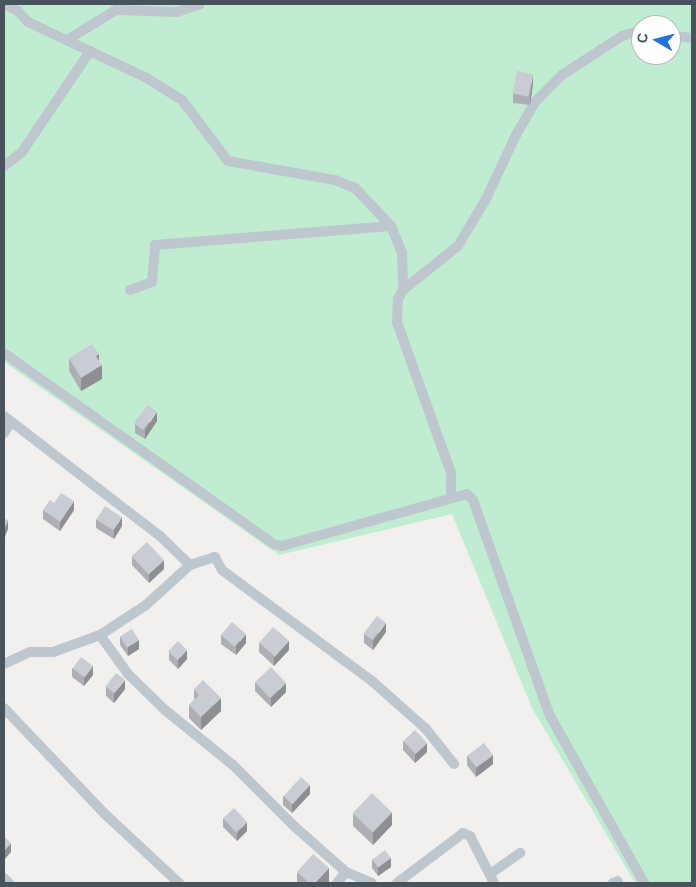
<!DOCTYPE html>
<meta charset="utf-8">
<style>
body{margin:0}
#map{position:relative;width:696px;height:887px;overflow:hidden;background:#f2efef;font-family:"Work Sans",sans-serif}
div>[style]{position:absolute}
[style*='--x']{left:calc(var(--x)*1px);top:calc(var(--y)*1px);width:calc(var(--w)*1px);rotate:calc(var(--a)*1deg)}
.green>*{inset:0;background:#c0edd1}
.minor>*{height:10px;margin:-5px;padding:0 5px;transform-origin:5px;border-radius:5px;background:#bec7ce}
.wall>*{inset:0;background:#adafb5}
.shaded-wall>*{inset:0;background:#8d8f93}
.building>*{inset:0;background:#c9ccd2;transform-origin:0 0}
span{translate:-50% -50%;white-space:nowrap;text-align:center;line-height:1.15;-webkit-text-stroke:4px #fff;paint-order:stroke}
.frame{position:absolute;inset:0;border:5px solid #48535c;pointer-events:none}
.north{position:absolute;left:631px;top:15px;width:50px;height:50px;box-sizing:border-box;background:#fff;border:1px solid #b6babe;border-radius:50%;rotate:278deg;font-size:14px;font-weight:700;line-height:20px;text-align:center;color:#48535c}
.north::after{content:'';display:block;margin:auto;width:18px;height:22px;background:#2073db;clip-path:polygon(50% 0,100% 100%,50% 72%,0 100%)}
</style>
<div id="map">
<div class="green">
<i style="clip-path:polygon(evenodd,4px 4px,692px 4px,692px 883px,635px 883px,532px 708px,452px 514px,279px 555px,4px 362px,4px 4px,641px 25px,671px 25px,671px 55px,641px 55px,641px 25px)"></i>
</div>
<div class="minor">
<i style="--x:4;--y:4;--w:16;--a:27"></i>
<i style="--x:18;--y:11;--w:15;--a:48"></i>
<i style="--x:28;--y:22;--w:129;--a:25.2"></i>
<i style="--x:145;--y:77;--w:44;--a:31.9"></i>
<i style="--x:182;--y:100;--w:76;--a:53"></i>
<i style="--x:228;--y:161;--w:109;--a:10.1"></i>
<i style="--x:335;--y:180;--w:22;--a:22"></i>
<i style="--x:355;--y:188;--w:52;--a:46.5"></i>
<i style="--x:391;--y:226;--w:29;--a:68"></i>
<i style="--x:402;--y:253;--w:37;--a:88"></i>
<i style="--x:671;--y:36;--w:21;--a:5"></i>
<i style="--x:67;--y:40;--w:57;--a:-31.5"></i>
<i style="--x:116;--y:10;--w:61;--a:1.9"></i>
<i style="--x:177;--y:12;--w:24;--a:-19"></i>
<i style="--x:4;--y:166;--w:23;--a:-38"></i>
<i style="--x:22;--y:152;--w:122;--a:-56"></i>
<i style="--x:130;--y:290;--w:23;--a:-20"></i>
<i style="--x:152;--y:282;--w:37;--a:-85"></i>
<i style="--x:155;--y:245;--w:237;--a:-4.6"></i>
<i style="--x:4;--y:353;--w:331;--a:35.3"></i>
<i style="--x:274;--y:544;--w:8;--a:14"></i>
<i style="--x:282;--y:546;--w:192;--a:-15.7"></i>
<i style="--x:467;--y:494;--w:8;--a:45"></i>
<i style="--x:473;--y:500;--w:229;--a:70.4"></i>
<i style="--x:550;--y:716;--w:192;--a:60.6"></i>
<i style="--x:4;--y:416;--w:198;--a:37.6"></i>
<i style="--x:161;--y:537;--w:40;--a:44"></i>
<i style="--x:4;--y:433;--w:13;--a:-58"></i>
<i style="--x:451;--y:498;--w:25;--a:-90"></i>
<i style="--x:451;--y:473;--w:160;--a:-109.7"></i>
<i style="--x:397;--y:322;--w:23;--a:-88"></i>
<i style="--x:398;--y:299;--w:10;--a:-61"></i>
<i style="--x:403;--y:290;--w:70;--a:-38.7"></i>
<i style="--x:458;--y:246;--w:55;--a:-59.2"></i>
<i style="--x:486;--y:199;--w:71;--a:-64.9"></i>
<i style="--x:516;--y:135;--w:39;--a:-60"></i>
<i style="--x:536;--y:101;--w:37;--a:-45"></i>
<i style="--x:562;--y:75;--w:72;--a:-33"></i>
<i style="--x:622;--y:36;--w:14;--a:-17"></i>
<i style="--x:635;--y:32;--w:6;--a:0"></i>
<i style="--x:100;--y:635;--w:48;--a:54.3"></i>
<i style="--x:128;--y:674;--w:52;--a:44.2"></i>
<i style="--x:165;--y:710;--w:87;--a:39"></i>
<i style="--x:233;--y:765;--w:86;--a:45"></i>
<i style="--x:294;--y:826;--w:69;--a:41.5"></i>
<i style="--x:346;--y:872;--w:28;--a:23"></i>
<i style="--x:4;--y:664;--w:29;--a:-25"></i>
<i style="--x:30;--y:652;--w:23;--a:0"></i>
<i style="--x:53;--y:652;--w:50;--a:-19.9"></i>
<i style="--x:100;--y:635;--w:55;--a:-33.1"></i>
<i style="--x:146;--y:605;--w:59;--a:-42.3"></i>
<i style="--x:190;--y:565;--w:26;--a:-18"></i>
<i style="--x:215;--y:557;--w:15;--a:62"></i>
<i style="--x:222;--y:570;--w:187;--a:36.5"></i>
<i style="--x:372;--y:681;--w:72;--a:41.6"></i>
<i style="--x:426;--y:729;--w:45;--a:51.3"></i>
<i style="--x:4;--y:708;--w:148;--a:46.4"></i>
<i style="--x:106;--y:815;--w:100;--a:43"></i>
<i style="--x:490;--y:874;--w:37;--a:-35"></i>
<i style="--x:4;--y:878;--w:7;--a:45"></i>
<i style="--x:337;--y:883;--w:14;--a:-51"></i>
<i style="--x:397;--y:883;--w:83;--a:-37.1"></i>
<i style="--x:463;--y:833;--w:8;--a:23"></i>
<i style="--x:470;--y:836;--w:53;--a:62.9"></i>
<i style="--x:613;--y:883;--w:5;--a:-22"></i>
</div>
<div class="wall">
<i style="clip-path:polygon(533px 83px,530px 105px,513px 103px,513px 94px)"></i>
<i style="clip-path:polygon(69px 358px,102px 379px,81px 391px,69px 371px)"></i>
<i style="clip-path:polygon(157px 421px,145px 439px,135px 433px,135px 424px)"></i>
<i style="clip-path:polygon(54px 503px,74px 510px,60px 531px,43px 519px,43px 510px)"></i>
<i style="clip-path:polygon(96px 519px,122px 526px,114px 539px,96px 528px)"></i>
<i style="clip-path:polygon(132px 556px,164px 569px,149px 583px,132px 565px)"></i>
<i style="clip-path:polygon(386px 632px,373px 650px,364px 643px,364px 634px)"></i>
<i style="clip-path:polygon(221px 635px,246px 643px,236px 655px,221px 644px)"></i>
<i style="clip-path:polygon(120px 636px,139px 649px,128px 656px,120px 645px)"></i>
<i style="clip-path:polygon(259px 643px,289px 650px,274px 666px,259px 652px)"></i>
<i style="clip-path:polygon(169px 652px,187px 659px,178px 669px,169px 660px)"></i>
<i style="clip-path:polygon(72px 668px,93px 675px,84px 686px,72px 677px)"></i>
<i style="clip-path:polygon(255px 682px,286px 692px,271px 707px,255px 691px)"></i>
<i style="clip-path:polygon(106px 687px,125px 689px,114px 703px,106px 696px)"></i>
<i style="clip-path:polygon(194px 689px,221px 711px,201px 730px,189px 718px,189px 705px,194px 700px)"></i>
<i style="clip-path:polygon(403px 741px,427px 752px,415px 763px,403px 750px)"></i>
<i style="clip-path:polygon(467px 756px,493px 764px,476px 777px,467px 765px)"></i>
<i style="clip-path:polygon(310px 794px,292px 813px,283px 805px,283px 796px)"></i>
<i style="clip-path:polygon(353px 813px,392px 825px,373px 845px,353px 826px)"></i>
<i style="clip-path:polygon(223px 818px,247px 831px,237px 841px,223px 827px)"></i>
<i style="clip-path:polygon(372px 859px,391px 867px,378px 876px,372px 868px)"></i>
<i style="clip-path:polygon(297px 872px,329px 882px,328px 883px,297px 883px)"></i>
</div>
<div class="shaded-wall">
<i style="clip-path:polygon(533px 74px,533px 83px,530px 105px,530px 96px)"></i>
<i style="clip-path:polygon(99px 354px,99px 367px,102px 365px,102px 379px,81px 391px,81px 378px,96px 356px)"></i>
<i style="clip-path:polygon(157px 412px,157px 421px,145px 439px,145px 430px)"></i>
<i style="clip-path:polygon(74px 501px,74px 510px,60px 531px,60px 522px)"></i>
<i style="clip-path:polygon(122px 517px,122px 526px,114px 539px,114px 530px)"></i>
<i style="clip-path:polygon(8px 520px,8px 529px,4px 539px,4px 530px)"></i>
<i style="clip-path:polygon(164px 560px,164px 569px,149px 583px,149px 574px)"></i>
<i style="clip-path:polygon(386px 623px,386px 632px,373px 650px,373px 641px)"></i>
<i style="clip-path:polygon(246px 634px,246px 643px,236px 655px,236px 646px)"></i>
<i style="clip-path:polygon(139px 640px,139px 649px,128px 656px,128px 647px)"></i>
<i style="clip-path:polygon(289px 641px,289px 650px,274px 666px,274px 657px)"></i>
<i style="clip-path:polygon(187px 650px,187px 659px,178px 669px,178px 660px)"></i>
<i style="clip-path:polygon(93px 666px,93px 675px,84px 686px,84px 678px)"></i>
<i style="clip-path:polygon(125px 680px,125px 689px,114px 703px,114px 694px)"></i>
<i style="clip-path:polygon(286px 683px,286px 692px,271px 707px,271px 698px)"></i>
<i style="clip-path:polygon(221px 698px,221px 711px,201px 730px,201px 717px)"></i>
<i style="clip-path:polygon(427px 743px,427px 752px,415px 763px,415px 754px)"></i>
<i style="clip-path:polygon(493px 755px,493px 764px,476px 777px,476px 768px)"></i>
<i style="clip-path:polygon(310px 785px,310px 794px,292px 813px,292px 804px)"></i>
<i style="clip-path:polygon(392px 812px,392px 825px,373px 845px,373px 832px)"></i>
<i style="clip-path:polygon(247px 822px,247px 831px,237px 841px,237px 833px)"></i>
<i style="clip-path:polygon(11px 843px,11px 852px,4px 860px,4px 851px)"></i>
<i style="clip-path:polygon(391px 858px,391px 867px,378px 876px,378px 867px)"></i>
<i style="clip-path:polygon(329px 868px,329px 882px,328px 883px,315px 883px)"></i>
</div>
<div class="building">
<i style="left:517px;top:71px;width:16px;height:23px;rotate:11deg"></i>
<i style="clip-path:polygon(92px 344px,99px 354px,96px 356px,102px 365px,81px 378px,69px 358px)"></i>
<i style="left:148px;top:405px;width:11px;height:23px;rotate:38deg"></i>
<i style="clip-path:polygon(61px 493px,74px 501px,60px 522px,43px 510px,50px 500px,54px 503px)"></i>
<i style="left:105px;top:506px;width:20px;height:16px;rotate:33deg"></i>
<i style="clip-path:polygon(4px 519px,8px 520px,4px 530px)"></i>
<i style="left:147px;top:542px;width:25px;height:21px;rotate:47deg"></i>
<i style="left:377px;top:616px;width:11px;height:22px;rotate:38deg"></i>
<i style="left:232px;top:622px;width:18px;height:17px;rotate:41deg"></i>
<i style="left:273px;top:627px;width:21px;height:21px;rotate:41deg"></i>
<i style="left:132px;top:629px;width:13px;height:14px;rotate:58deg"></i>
<i style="left:178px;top:641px;width:13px;height:14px;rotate:45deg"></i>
<i style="left:81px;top:657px;width:15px;height:14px;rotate:37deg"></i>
<i style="left:271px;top:667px;width:22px;height:22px;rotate:47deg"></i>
<i style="left:116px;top:673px;width:11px;height:17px;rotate:38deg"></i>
<i style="clip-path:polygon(203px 680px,221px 698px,201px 717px,189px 705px,199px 695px,194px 689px)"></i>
<i style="left:415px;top:730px;width:18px;height:16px;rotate:47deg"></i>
<i style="left:484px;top:743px;width:15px;height:21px;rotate:53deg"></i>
<i style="left:301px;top:777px;width:12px;height:26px;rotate:42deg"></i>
<i style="left:372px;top:793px;width:28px;height:28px;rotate:44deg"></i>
<i style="left:234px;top:808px;width:19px;height:15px;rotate:47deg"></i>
<i style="clip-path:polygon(4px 836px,11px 843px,4px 851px)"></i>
<i style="left:385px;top:850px;width:10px;height:16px;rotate:53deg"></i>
<i style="clip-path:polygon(313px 854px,329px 868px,315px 883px,309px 883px,297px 872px)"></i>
</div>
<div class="frame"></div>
<div class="north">С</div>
</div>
